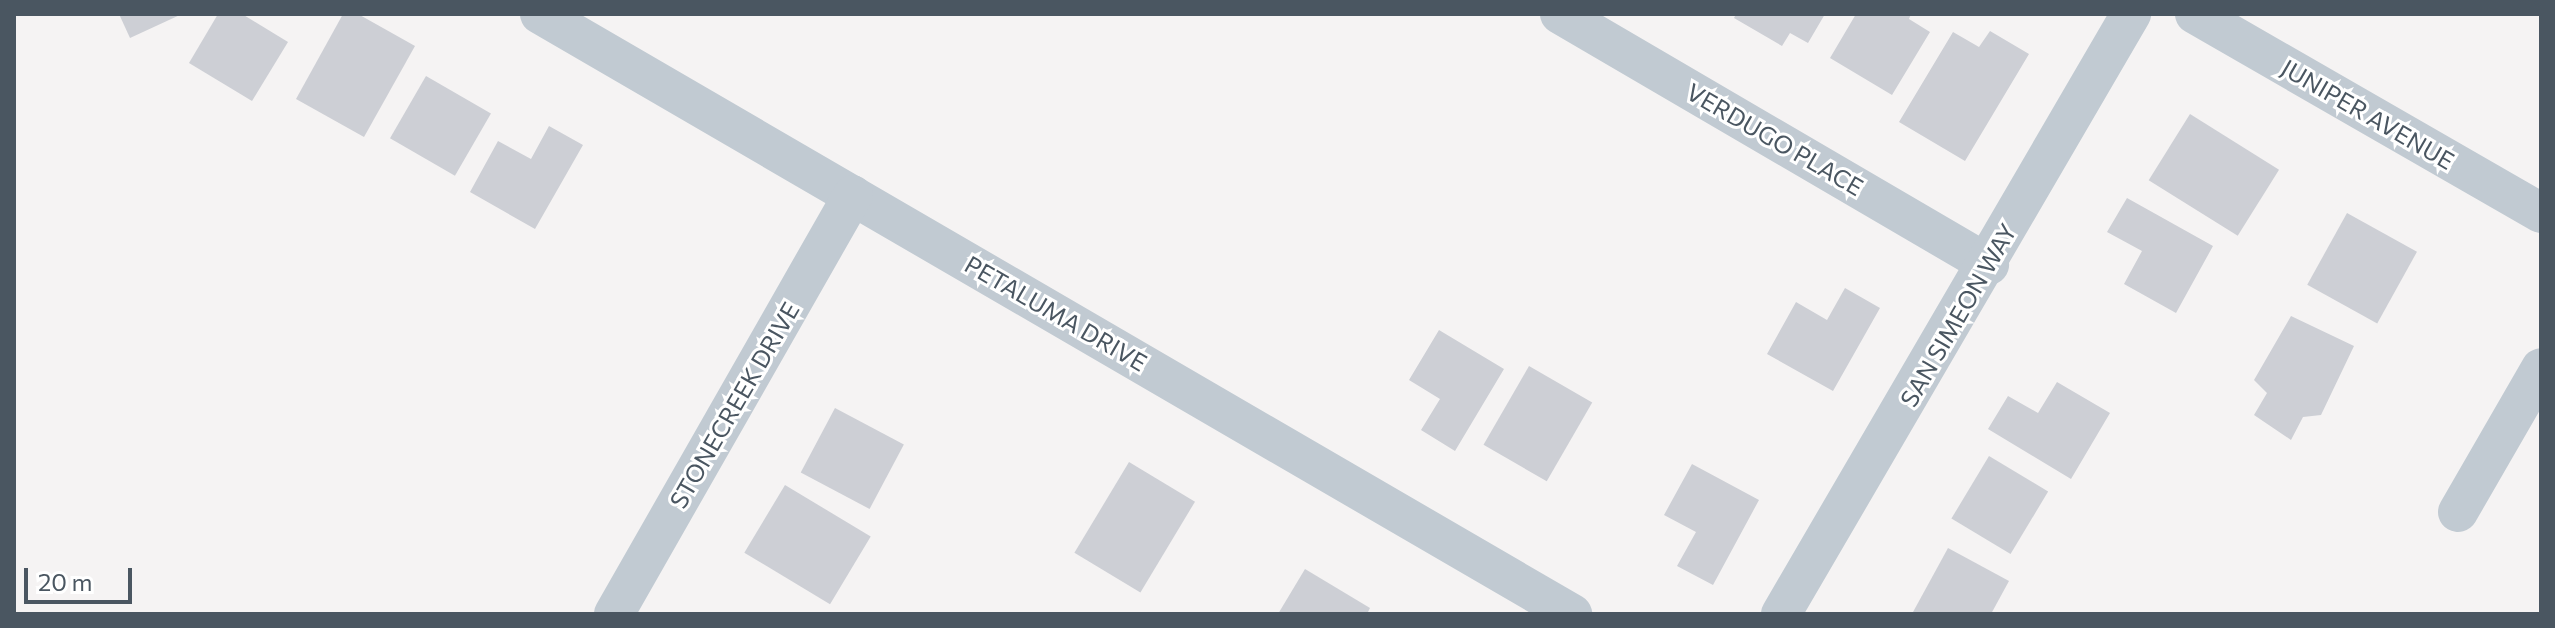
<!DOCTYPE html>
<style>
body{margin:0}
#map{position:relative;width:2555px;height:628px;overflow:hidden;background:#f5f3f3;font-family:Commissioner,sans-serif}
div>[style]{position:absolute}
[style*='--x']{left:calc(var(--x)*1px);top:calc(var(--y)*1px);width:calc(var(--w)*1px);rotate:calc(var(--a)*1deg)}
.building>*{inset:0;background:#cdcfd5;transform-origin:0 0}
.minor>*{height:40px;margin:-20px;padding:0 20px;transform-origin:20px;border-radius:20px;background:#c1cad2}
span{translate:-50% -50%;white-space:nowrap;text-align:center;line-height:1.15;-webkit-text-stroke:6px #fff;paint-order:stroke}
.street-label{font-size:24px;color:#4a5661}
.frame{position:absolute;inset:0;border:16px solid #4a5661;pointer-events:none}
.scale{position:absolute;left:24px;top:568px;width:108px;height:36px;box-sizing:border-box;border:4px solid #4a5661;border-top:0;padding-left:10px;font-size:24px;line-height:28px;white-space:nowrap;color:#4a5661;-webkit-text-stroke:6px #fff;paint-order:stroke}
</style>
<div id="map">
<div class="building">
<i style="clip-path:polygon(119px 14px,182px 14px,130px 38px)"></i>
<i style="clip-path:polygon(218px 14px,242px 14px,288px 42px,252px 101px,189px 63px)"></i>
<i style="clip-path:polygon(343px 14px,358px 14px,415px 46px,364px 137px,296px 99px)"></i>
<i style="clip-path:polygon(1736px 14px,1825px 14px,1808px 43px,1790px 33px,1782px 46px,1734px 18px)"></i>
<i style="clip-path:polygon(1856px 14px,1911px 14px,1909px 19px,1930px 32px,1892px 95px,1830px 58px)"></i>
<i style="clip-path:polygon(1990px 31px,2029px 54px,1965px 161px,1899px 122px,1953px 32px,1979px 47px)"></i>
<i style="left:426px;top:76px;width:75px;height:72px;rotate:30deg"></i>
<i style="left:2190px;top:114px;width:105px;height:78px;rotate:32deg"></i>
<i style="clip-path:polygon(549px 126px,583px 145px,535px 229px,470px 192px,498px 141px,531px 159px)"></i>
<i style="clip-path:polygon(2127px 198px,2213px 246px,2176px 313px,2124px 284px,2142px 251px,2107px 232px)"></i>
<i style="left:2347px;top:213px;width:80px;height:82px;rotate:29deg"></i>
<i style="clip-path:polygon(1845px 288px,1880px 308px,1833px 391px,1767px 354px,1796px 302px,1827px 320px)"></i>
<i style="clip-path:polygon(2291px 316px,2354px 346px,2321px 415px,2303px 417px,2291px 440px,2254px 415px,2267px 393px,2254px 380px)"></i>
<i style="clip-path:polygon(1439px 330px,1504px 369px,1455px 451px,1421px 430px,1440px 399px,1409px 380px)"></i>
<i style="left:1529px;top:366px;width:73px;height:91px;rotate:30deg"></i>
<i style="clip-path:polygon(2057px 382px,2110px 413px,2071px 479px,1988px 429px,2008px 396px,2038px 413px)"></i>
<i style="left:835px;top:408px;width:78px;height:73px;rotate:28deg"></i>
<i style="left:1989px;top:456px;width:69px;height:73px;rotate:31deg"></i>
<i style="left:1129px;top:462px;width:77px;height:106px;rotate:31deg"></i>
<i style="clip-path:polygon(1692px 464px,1759px 500px,1713px 585px,1677px 566px,1696px 532px,1664px 515px)"></i>
<i style="left:785px;top:485px;width:100px;height:79px;rotate:31deg"></i>
<i style="clip-path:polygon(1948px 548px,2009px 581px,1991px 614px,1913px 612px)"></i>
<i style="clip-path:polygon(1305px 569px,1370px 608px,1367px 614px,1278px 614px)"></i>
</div>
<div class="minor">
<i style="--x:540;--y:14;--w:1194;--a:30.17"></i>
<i style="--x:1560;--y:14;--w:497;--a:30.3"></i>
<i style="--x:2195;--y:14;--w:399;--a:29.9"></i>
<i style="--x:2458;--y:512;--w:166;--a:-60"></i>
<i style="--x:614;--y:614;--w:482;--a:-60.3"></i>
<i style="--x:1781;--y:614;--w:695;--a:-59.74"></i>
</div>
<div class="street-label">
<span style="left:2368px;top:114px;rotate:30deg">JUNIPER AVENUE</span>
<span style="left:1775px;top:139px;rotate:30deg">VERDUGO PLACE</span>
<span style="left:1056px;top:313px;rotate:30deg">PETALUMA DRIVE</span>
<span style="left:1958px;top:315px;rotate:-60deg">SAN SIMEON WAY</span>
<span style="left:734px;top:405px;rotate:-60deg">STONECREEK DRIVE</span>
</div>
<div class="frame"></div>
<div class="scale">20 m</div>
</div>
